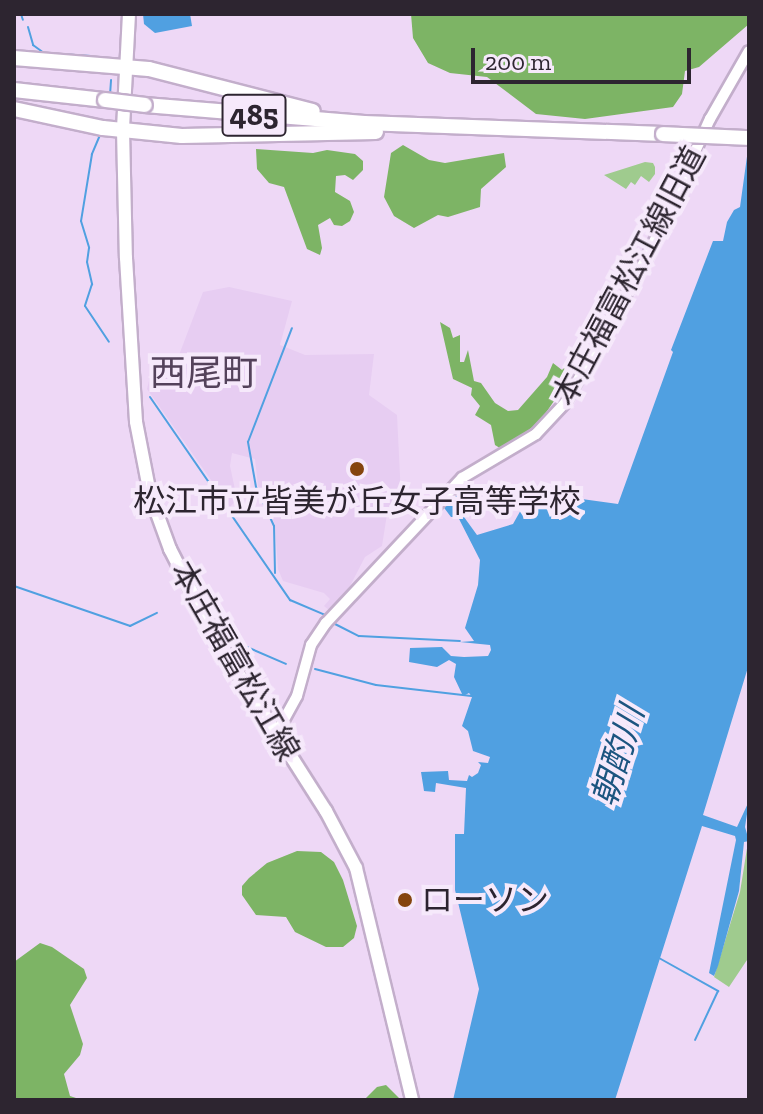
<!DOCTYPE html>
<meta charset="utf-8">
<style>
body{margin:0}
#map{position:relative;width:763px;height:1114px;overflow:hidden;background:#eed8f6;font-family:"Zilla Slab","Noto Sans JP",serif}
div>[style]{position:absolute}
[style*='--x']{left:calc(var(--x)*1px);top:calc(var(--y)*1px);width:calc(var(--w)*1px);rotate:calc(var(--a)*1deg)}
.built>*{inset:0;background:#e7cdf2}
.green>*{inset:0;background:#9fcb8e}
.forest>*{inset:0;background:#7db465}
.water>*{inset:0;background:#50a0e1}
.stream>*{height:2px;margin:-1px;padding:0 1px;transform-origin:1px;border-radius:1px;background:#50a0e1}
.roads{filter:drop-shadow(2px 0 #c3aecb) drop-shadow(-2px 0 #c3aecb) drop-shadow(0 2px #c3aecb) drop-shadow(0 -2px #c3aecb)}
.minor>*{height:10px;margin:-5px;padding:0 5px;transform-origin:5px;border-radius:5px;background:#fff}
.major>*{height:12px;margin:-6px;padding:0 6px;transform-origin:6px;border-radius:6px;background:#fff}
.highway>*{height:14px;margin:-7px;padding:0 7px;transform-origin:7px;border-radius:7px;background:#fff}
.bridges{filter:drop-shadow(2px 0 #c3aecb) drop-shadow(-2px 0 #c3aecb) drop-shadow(0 2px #c3aecb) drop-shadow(0 -2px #c3aecb)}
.highway-bridge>*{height:14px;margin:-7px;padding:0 7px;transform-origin:7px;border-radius:7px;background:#fff}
.dots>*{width:22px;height:22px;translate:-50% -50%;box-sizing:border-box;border:4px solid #f6e9fb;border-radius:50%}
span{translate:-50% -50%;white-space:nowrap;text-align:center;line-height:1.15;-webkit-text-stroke:8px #f6e9fb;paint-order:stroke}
.shield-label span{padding:2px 6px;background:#f6e9fb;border:2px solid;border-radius:6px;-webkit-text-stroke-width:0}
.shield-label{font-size:30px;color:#2d2530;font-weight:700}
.street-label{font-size:32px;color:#2d2530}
.poi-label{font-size:32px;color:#2d2530}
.left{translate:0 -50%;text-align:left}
.water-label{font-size:34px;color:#1c5580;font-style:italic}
.quarter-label{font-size:36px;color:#54425b}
.frame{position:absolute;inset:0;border:16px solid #2d2530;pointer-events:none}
.scale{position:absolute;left:471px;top:48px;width:220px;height:36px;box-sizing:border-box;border:4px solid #2d2530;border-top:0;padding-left:10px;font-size:24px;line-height:28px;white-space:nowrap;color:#2d2530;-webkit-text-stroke:6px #f6e9fb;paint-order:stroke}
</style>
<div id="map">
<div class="built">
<i style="clip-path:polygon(229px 287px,292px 301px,280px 345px,305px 355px,374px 354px,369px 395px,397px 415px,401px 496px,387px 514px,382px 546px,365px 557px,348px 590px,329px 610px,324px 606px,330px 599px,324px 593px,283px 581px,278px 569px,275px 525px,258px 486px,255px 459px,232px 453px,230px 466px,237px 499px,230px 507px,147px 389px,152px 369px,171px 376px,203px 292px)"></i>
</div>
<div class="green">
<i style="clip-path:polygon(645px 162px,653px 163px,655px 167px,655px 174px,649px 182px,641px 176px,635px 185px,631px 182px,626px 189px,604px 175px)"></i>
<i style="clip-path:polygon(748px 842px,749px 957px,729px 987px,714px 977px,740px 892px)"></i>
</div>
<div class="forest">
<i style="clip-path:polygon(411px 14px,749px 14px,749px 24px,699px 67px,685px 71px,682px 94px,673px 107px,585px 119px,536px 114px,487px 77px,450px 73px,428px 63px,413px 38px)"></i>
<i style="clip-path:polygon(403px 145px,429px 160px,445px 163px,504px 153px,506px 167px,481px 189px,480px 207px,448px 217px,438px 215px,414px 228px,394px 216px,384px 197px,391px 153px)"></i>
<i style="clip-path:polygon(256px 149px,313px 153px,327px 150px,355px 154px,363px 161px,363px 170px,353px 180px,345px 175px,336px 176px,335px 192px,350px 201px,354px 212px,350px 221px,342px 226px,334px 225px,330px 218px,318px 225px,322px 248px,320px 255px,307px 249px,284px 187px,269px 183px,257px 169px)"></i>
<i style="clip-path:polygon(440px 322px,450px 328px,453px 338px,460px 335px,460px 362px,464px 362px,468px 350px,474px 381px,481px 383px,495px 403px,508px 411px,518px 410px,547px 377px,553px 363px,562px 370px,576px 356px,579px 365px,536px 427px,503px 450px,495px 445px,491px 425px,475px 415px,480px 406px,471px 395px,472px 388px,453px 379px)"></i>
<i style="clip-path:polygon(297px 851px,321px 852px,334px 862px,343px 880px,357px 926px,354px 938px,343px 947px,326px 947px,295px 932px,286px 917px,256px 915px,242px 895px,242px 886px,249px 878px,267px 863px)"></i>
<i style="clip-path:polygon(40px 943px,52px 947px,84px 969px,87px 978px,70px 1005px,83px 1044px,80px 1055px,64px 1074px,70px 1096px,82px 1100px,14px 1100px,14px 962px)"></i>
<i style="clip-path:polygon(386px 1085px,401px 1100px,364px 1100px,377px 1087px)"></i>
</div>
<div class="water">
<i style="clip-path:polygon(143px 14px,190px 14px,192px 26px,155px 33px,144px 24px)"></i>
<i style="clip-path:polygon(749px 142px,749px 664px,703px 815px,737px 827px,749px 801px,745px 827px,749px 841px,744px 842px,739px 891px,718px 966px,714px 976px,709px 973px,736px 840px,735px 836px,702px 826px,615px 1100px,453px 1100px,479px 989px,455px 890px,455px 834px,464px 834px,466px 788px,436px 783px,435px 792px,424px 791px,421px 772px,448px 771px,449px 780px,467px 781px,469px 775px,472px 777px,478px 773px,481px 765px,478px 762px,488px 763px,490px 757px,473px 751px,468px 731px,462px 726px,472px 697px,469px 693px,463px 696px,454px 677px,456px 664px,449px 660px,437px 667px,409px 662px,410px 648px,442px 647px,451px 656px,464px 657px,488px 656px,491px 650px,490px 645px,460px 642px,474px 641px,465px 628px,478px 585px,480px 560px,458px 517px,451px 517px,442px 505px,455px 492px,464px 517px,477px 535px,513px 524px,531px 492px,618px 504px,673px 352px,671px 350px,713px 241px,723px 241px,727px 222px,734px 210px,740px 207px)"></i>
</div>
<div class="stream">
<i style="--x:21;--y:14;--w:6;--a:72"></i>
<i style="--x:28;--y:27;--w:19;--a:74"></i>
<i style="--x:33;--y:45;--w:14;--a:36"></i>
<i style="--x:44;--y:53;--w:47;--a:3.7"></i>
<i style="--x:110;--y:95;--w:15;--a:-86"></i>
<i style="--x:100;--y:135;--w:21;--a:113"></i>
<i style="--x:92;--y:154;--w:68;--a:99.3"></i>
<i style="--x:81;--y:221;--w:28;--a:73"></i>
<i style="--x:89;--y:248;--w:14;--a:98"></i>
<i style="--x:87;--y:262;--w:23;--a:77"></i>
<i style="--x:92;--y:284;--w:23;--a:108"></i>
<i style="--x:85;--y:306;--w:43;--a:56.3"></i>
<i style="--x:150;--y:397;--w:247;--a:55.4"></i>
<i style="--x:290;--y:600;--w:38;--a:23"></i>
<i style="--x:275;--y:573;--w:47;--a:-91.2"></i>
<i style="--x:274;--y:526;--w:43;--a:-114.8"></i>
<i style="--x:256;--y:487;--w:46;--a:-100.1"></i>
<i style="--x:248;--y:442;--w:122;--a:-68.9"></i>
<i style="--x:14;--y:586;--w:123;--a:19"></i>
<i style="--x:130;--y:626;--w:30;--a:-26"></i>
<i style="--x:196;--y:587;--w:20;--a:27"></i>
<i style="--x:214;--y:596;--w:9;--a:84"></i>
<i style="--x:215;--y:605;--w:46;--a:57.3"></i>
<i style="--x:240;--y:644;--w:50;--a:23.5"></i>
<i style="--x:333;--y:623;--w:29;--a:27"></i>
<i style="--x:359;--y:636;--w:101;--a:2.8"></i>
<i style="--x:315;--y:669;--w:63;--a:14.7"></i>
<i style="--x:376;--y:685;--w:96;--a:6.6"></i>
<i style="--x:659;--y:958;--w:68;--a:29.2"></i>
<i style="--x:718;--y:991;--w:54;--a:115.1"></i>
</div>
<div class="roads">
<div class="minor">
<i style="--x:276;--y:734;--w:43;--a:-61.1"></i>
<i style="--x:297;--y:696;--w:53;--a:-74.6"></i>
<i style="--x:311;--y:645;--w:27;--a:-56"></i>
<i style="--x:326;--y:623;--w:199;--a:-46.8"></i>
<i style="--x:462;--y:478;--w:86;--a:-30.7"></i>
<i style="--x:536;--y:434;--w:42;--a:-46.9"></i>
<i style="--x:565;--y:403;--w:167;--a:-60.7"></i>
<i style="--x:647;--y:257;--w:152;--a:-65.5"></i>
<i style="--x:710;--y:119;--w:78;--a:-60.2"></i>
</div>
<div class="major">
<i style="--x:129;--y:14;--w:116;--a:93"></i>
<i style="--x:123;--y:130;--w:128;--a:88.7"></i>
<i style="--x:126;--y:258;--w:164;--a:86.5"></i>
<i style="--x:136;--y:422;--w:73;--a:79"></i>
<i style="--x:150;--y:494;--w:59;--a:70"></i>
<i style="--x:170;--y:549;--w:99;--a:62.9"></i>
<i style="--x:215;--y:637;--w:206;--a:57.5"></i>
<i style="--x:326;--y:811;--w:64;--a:62.2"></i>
<i style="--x:356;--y:868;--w:239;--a:76.4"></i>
</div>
<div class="highway">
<i style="--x:14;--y:58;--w:135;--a:4.7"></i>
<i style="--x:149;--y:69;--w:169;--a:14.4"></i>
<i style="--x:14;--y:90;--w:92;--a:6.3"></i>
<i style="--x:145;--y:105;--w:220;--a:4.7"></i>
<i style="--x:364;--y:123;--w:299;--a:2.1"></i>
<i style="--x:14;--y:109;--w:91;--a:12.1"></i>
<i style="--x:103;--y:128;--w:79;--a:5.8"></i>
<i style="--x:182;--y:136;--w:194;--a:-1.2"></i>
</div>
</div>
<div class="bridges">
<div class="highway-bridge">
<i style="--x:105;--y:100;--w:40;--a:7.1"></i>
<i style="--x:663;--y:134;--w:86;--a:2.7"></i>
</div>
</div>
<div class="dots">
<i style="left:357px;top:469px;background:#85450e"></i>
<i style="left:405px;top:900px;background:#85450e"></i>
</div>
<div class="shield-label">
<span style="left:254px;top:115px">485</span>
</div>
<div class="street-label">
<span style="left:629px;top:276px;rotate:-62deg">本庄福富松江線旧道</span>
<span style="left:235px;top:661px;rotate:60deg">本庄福富松江線</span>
</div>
<div class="poi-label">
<span style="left:357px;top:501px">松江市立皆美が丘女子高等学校</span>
<span class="left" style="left:421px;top:900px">ローソン</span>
</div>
<div class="water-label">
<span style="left:618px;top:756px;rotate:-73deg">朝酌川</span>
</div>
<div class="quarter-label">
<span style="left:204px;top:373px">西尾町</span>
</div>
<div class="frame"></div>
<div class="scale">200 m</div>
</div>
